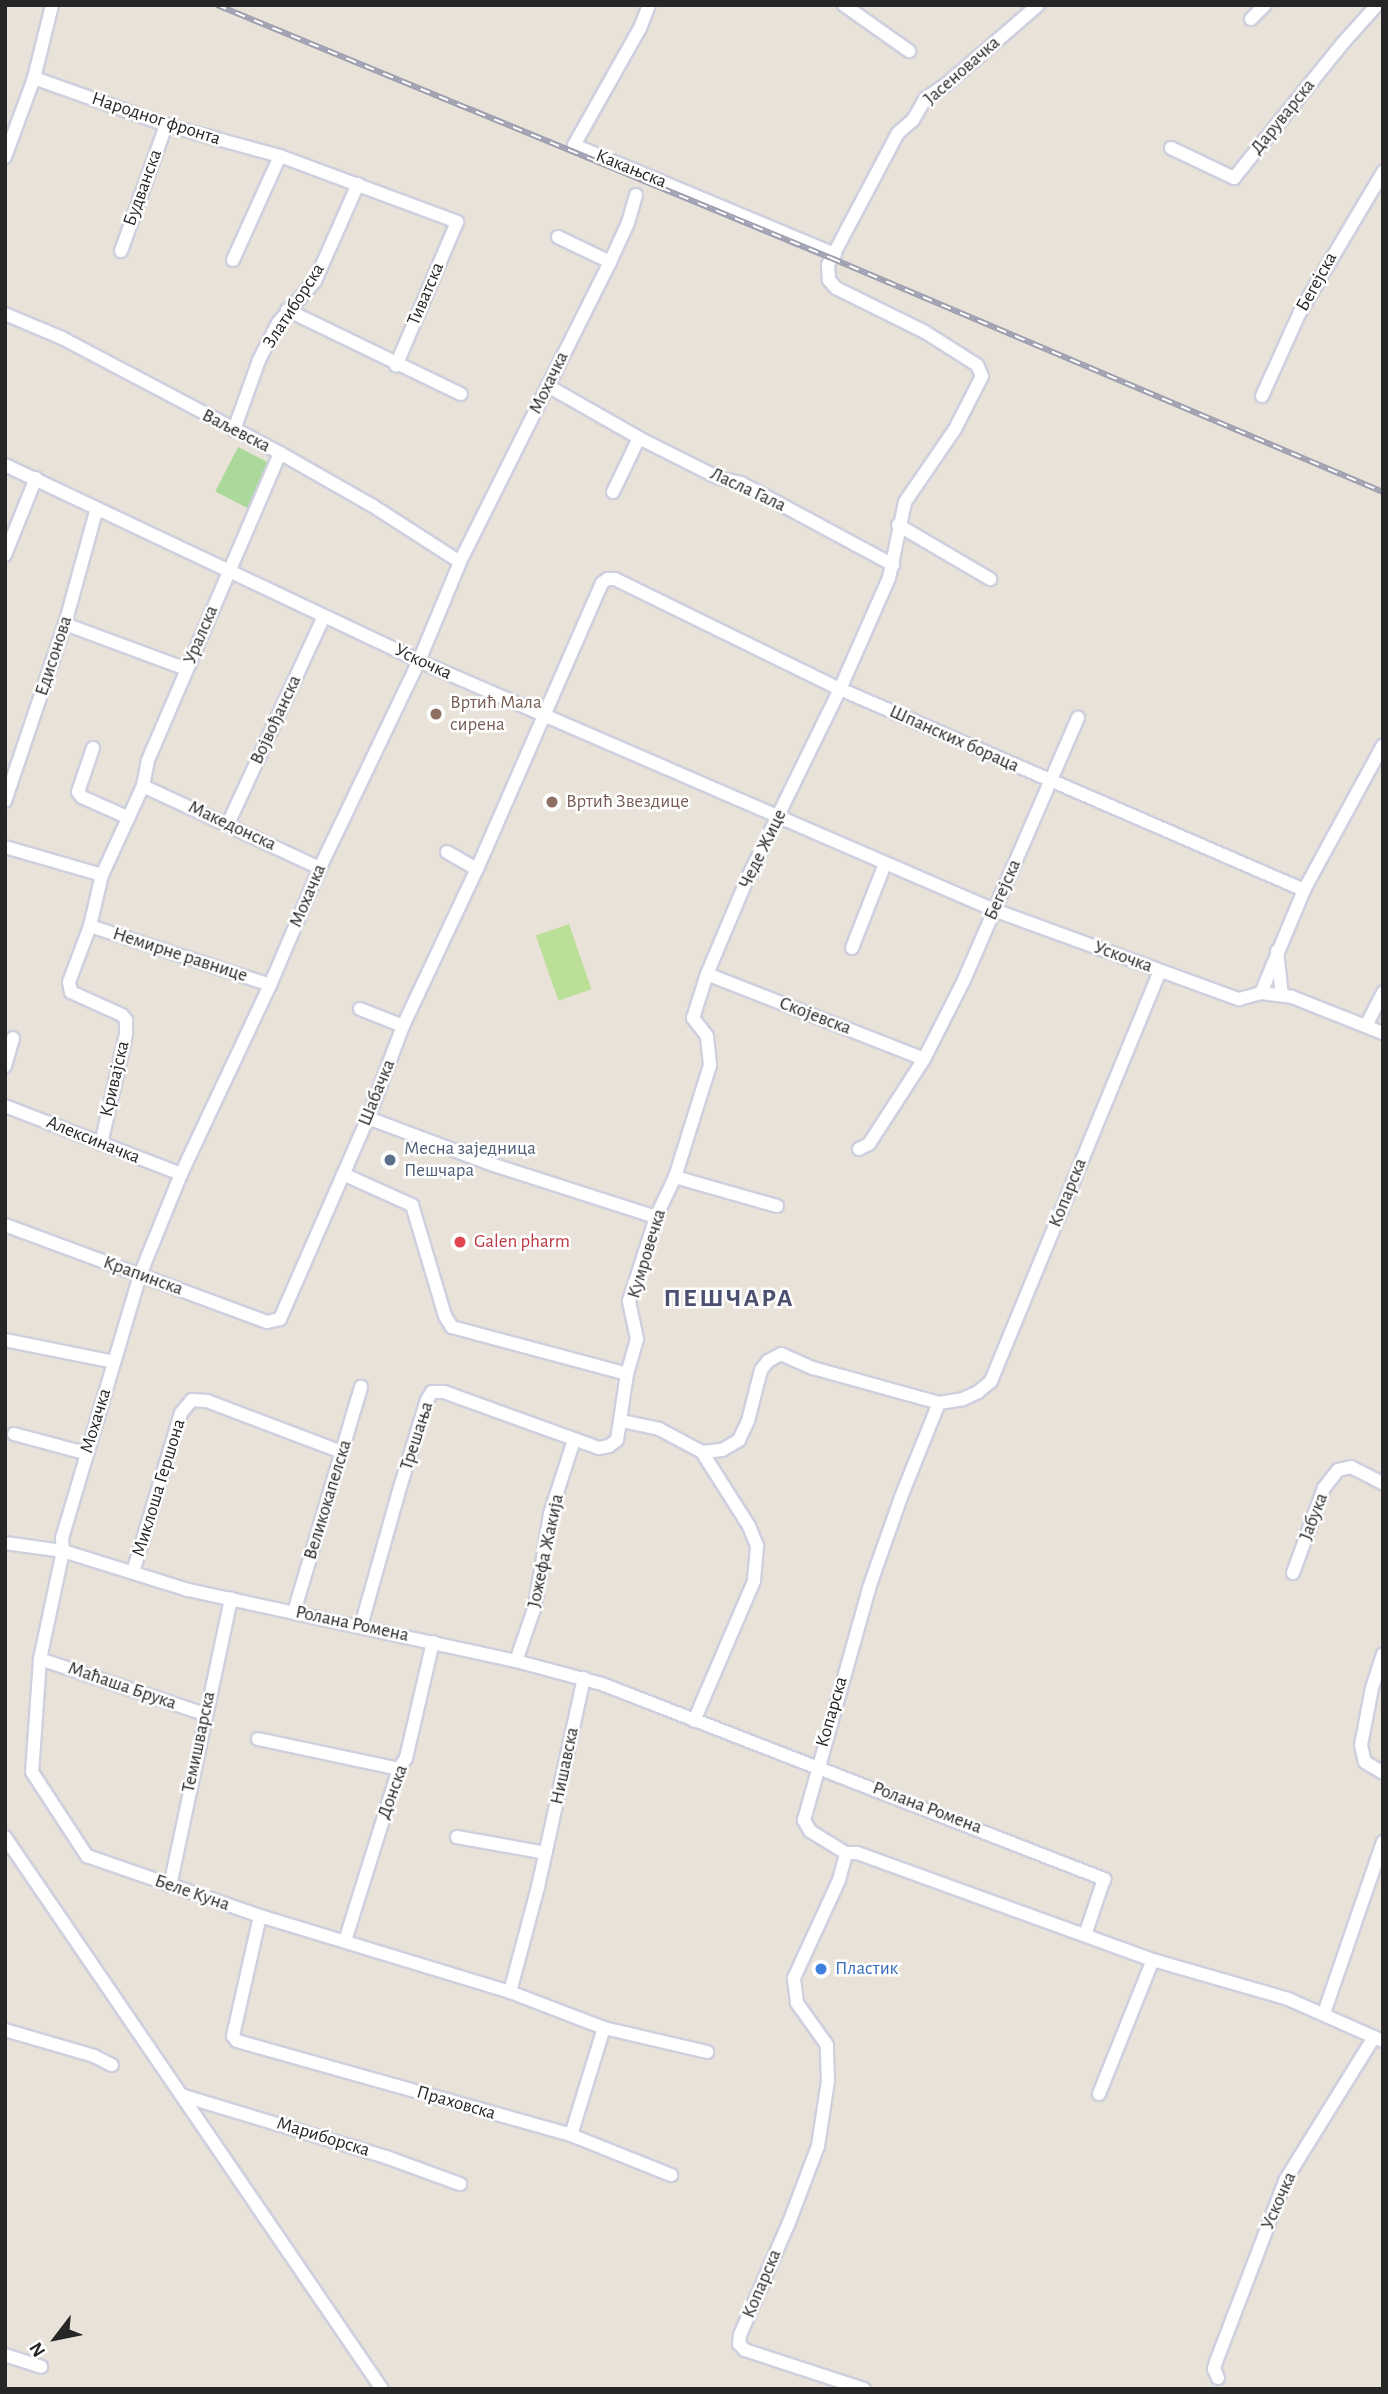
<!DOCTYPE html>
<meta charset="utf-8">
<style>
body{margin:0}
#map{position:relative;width:1388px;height:2394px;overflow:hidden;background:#e8e2d9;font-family:"Alegreya Sans",sans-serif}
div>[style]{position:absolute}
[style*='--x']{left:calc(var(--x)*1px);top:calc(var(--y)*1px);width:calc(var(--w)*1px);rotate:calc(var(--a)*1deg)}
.green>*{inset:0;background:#abd99b;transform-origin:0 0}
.pitch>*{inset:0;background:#bcdf97;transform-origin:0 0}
.roads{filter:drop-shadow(2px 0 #cfd0de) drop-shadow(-2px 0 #cfd0de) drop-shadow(0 2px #cfd0de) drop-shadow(0 -2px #cfd0de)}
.minor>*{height:12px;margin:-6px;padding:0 6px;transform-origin:6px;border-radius:6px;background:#fff}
.rail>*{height:6px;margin-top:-3px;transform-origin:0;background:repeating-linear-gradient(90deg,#fff 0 10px,#9d9eaf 0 20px);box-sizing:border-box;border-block:2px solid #9d9eaf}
.dots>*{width:19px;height:19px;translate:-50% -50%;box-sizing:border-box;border:4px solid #fff;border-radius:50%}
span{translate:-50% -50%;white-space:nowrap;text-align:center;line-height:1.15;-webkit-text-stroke:5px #fff;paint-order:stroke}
.street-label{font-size:19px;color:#262626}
.education-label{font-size:19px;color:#785e54}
.left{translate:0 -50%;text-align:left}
.service-label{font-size:19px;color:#4e5e75}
.health-label{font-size:19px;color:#be3a42}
.shop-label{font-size:19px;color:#366cbe}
.district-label{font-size:26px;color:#4c5071;font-weight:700;letter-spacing:2px}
.frame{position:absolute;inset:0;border:7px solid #262626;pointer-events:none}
.north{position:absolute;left:21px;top:2303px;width:70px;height:70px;-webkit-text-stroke:5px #fff;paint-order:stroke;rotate:238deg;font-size:19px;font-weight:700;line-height:28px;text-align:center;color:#262626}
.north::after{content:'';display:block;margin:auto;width:24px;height:32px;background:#262626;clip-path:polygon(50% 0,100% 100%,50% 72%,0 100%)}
</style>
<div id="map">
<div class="green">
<i style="left:238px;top:447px;width:36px;height:50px;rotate:27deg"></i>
</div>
<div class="pitch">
<i style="left:569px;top:924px;width:69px;height:35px;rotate:71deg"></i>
</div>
<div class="roads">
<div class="minor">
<i style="--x:649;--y:5;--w:25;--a:111"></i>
<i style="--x:640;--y:28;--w:134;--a:119.4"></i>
<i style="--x:574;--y:145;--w:283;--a:22.7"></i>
<i style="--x:844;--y:5;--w:80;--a:35.3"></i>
<i style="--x:1251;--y:19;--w:20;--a:-45"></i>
<i style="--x:34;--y:78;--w:140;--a:19.6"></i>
<i style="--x:166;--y:125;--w:118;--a:15.2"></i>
<i style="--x:280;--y:156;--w:189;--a:20.4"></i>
<i style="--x:457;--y:222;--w:156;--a:113"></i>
<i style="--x:1171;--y:148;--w:70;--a:25.5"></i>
<i style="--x:1234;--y:178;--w:172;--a:-51.1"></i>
<i style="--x:1342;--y:44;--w:52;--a:-48.1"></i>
<i style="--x:5;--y:157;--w:84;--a:-69.8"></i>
<i style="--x:34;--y:78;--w:75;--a:-76.1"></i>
<i style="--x:636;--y:195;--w:29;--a:106"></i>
<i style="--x:628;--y:223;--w:43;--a:114.8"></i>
<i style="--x:610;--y:262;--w:335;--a:116.6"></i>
<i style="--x:460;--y:562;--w:107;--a:112.5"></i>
<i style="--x:419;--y:661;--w:229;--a:115.6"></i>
<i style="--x:320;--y:868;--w:127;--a:113.1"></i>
<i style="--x:270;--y:985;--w:209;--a:115.2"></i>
<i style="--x:181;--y:1174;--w:109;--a:112.1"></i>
<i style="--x:140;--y:1275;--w:274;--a:106.5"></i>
<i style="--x:62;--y:1538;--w:13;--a:86"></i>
<i style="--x:63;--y:1551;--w:110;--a:102"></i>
<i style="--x:40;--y:1659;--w:113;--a:94"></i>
<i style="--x:32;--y:1772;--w:100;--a:56.8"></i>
<i style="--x:87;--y:1856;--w:183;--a:19.1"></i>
<i style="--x:260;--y:1916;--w:261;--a:16.9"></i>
<i style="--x:510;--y:1992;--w:101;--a:21"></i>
<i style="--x:604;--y:2028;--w:106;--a:13.1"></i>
<i style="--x:558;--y:237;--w:58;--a:25.7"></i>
<i style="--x:121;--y:251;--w:134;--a:-70.3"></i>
<i style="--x:233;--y:260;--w:114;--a:-65.7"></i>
<i style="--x:287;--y:310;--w:193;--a:25.8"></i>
<i style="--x:5;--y:314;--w:62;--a:22.8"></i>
<i style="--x:62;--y:338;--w:246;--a:27.8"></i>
<i style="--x:280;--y:453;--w:107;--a:29.7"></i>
<i style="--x:373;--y:506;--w:103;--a:32.8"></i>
<i style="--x:548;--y:386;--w:105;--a:29.7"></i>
<i style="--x:639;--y:438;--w:89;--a:26.6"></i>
<i style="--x:719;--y:478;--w:23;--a:13"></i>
<i style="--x:741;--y:483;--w:173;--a:28.3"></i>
<i style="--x:1262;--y:396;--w:92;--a:-65.7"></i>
<i style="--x:1300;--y:312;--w:163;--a:-59.3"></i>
<i style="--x:234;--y:430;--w:74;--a:-70.3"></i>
<i style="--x:259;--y:360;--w:42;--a:-62.8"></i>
<i style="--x:278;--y:323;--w:56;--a:-48.6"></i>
<i style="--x:315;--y:281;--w:106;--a:-66.1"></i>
<i style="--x:5;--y:465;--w:458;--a:25.3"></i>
<i style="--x:419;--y:661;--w:627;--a:23.41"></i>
<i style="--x:994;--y:910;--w:261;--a:20"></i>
<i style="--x:1239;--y:999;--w:23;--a:-15"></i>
<i style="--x:1261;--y:993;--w:31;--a:7"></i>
<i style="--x:1292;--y:997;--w:98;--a:21.6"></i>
<i style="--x:613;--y:492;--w:60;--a:-64.3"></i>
<i style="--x:898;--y:525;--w:107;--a:30.4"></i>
<i style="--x:5;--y:555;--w:83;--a:-68.1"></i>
<i style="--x:65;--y:624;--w:129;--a:20.4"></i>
<i style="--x:93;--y:748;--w:46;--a:108.8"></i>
<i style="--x:78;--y:792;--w:6;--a:51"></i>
<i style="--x:82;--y:797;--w:51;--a:24.1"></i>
<i style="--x:143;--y:786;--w:195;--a:24.9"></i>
<i style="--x:5;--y:801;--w:187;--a:-71.3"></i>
<i style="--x:65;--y:624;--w:120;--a:-74.6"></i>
<i style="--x:228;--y:824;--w:229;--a:-65.2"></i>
<i style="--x:5;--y:847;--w:101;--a:16.1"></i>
<i style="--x:447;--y:852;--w:34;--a:30"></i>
<i style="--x:90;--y:926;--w:189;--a:18.1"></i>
<i style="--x:852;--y:948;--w:90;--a:-68.6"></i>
<i style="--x:1277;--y:951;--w:45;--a:83.7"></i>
<i style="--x:707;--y:974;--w:233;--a:21.4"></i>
<i style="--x:1261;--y:993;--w:112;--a:-67.3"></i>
<i style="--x:1304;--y:890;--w:165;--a:-61.4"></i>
<i style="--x:360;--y:1009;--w:46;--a:21.6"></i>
<i style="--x:1366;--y:1026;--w:38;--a:-63"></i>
<i style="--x:5;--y:1066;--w:29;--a:-74"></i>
<i style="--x:5;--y:1106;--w:189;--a:21.1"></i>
<i style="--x:368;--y:1118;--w:134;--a:20.5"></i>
<i style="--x:494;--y:1165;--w:170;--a:17.8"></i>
<i style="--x:101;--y:1144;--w:113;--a:-77.2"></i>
<i style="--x:126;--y:1034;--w:14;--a:-90"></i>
<i style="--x:126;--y:1020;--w:6;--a:-129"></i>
<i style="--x:122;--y:1015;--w:56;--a:-155.7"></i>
<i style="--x:71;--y:992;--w:10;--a:-101"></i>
<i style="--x:69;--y:982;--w:60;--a:-69.4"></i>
<i style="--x:90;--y:926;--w:52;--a:-76.8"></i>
<i style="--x:102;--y:875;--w:98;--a:-65.3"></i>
<i style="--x:143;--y:786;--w:26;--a:-79"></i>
<i style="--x:148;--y:760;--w:334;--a:-66.7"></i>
<i style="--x:859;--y:1149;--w:11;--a:-27"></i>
<i style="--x:869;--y:1144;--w:101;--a:-57.1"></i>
<i style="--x:924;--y:1059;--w:89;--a:-63.1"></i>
<i style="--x:964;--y:980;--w:286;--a:-66.5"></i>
<i style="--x:343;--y:1174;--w:76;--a:24.2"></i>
<i style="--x:412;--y:1205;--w:116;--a:73.4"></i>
<i style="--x:445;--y:1316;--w:13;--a:58"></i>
<i style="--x:452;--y:1327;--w:181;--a:15"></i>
<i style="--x:675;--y:1177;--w:106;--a:15.9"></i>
<i style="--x:5;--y:1225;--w:279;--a:20.3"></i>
<i style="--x:267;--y:1322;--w:13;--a:-13"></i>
<i style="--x:280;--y:1319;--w:219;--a:-66.4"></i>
<i style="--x:368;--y:1118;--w:98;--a:-69.2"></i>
<i style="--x:403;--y:1026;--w:174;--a:-64.8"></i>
<i style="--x:477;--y:869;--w:312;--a:-66.4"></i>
<i style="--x:602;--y:583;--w:7;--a:-34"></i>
<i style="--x:608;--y:579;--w:7;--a:0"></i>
<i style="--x:615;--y:579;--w:250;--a:26.1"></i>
<i style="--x:840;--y:689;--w:506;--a:23.42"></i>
<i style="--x:5;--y:1340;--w:111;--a:11.4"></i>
<i style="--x:622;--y:1421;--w:38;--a:12"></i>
<i style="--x:659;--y:1429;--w:49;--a:28.1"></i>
<i style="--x:702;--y:1452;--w:88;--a:57.6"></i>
<i style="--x:749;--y:1526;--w:22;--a:68"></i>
<i style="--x:757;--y:1546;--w:35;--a:95"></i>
<i style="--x:754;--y:1581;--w:152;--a:113.2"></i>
<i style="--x:14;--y:1434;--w:73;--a:15"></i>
<i style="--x:702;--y:1452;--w:20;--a:-6"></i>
<i style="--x:722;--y:1450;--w:20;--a:-30"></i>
<i style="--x:739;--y:1440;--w:21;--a:-65"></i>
<i style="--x:748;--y:1421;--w:53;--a:-75.7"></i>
<i style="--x:761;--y:1370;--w:11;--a:-52"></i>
<i style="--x:768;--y:1361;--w:15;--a:-28"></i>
<i style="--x:781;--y:1354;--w:35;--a:24"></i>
<i style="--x:813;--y:1368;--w:131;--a:15.5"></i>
<i style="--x:939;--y:1403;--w:24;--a:-9"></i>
<i style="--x:963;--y:1399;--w:17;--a:-25"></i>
<i style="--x:978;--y:1392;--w:17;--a:-40"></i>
<i style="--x:991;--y:1381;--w:443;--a:-67.6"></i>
<i style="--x:5;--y:1543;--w:59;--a:7.9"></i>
<i style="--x:63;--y:1551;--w:131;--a:17.3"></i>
<i style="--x:188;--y:1590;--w:336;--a:12.2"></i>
<i style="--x:516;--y:1661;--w:89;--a:15"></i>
<i style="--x:602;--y:1684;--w:539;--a:21.23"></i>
<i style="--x:1104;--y:1879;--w:59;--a:108.7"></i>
<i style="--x:133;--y:1572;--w:166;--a:-73.2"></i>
<i style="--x:181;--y:1413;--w:17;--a:-50"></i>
<i style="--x:192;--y:1400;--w:15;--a:4"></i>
<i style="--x:207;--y:1401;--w:144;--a:20.7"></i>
<i style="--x:1293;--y:1573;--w:90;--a:-70"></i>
<i style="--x:1324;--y:1488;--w:23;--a:-52"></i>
<i style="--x:1338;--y:1470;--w:13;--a:-13"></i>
<i style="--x:1351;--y:1467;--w:36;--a:27"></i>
<i style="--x:294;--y:1612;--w:235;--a:-73.4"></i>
<i style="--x:361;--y:1626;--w:137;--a:-74.3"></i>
<i style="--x:398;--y:1494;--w:98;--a:-72.9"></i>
<i style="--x:427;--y:1400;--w:9;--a:-58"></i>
<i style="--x:432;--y:1392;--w:12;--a:0"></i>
<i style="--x:444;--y:1392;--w:165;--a:19.9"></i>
<i style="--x:599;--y:1448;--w:10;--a:-11"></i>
<i style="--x:609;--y:1446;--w:10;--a:-37"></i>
<i style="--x:617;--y:1440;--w:67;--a:-81.4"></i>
<i style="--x:627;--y:1374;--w:36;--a:-74"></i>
<i style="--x:637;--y:1339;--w:39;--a:-102"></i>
<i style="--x:629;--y:1301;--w:88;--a:-72.2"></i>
<i style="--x:656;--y:1217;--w:44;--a:-64.6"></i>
<i style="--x:675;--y:1177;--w:117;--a:-72.6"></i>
<i style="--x:710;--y:1065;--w:29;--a:-96"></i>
<i style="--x:707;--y:1036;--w:23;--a:-128"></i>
<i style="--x:693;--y:1018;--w:46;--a:-72.3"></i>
<i style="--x:707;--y:974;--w:105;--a:-67.1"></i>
<i style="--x:748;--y:877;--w:209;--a:-63.9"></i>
<i style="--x:840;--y:689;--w:121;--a:-66.2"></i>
<i style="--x:889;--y:578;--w:78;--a:-78.1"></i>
<i style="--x:905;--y:502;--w:88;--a:-55.6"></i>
<i style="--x:955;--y:429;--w:59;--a:-63"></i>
<i style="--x:982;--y:376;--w:12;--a:-114"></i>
<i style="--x:977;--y:365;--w:62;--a:-147.6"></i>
<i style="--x:925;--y:332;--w:99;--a:-153.7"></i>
<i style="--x:836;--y:288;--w:11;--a:-131"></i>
<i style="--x:829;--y:280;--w:15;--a:-94"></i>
<i style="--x:828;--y:265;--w:149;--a:-62.1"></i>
<i style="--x:898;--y:133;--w:20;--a:-41"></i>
<i style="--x:913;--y:120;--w:24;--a:-60"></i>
<i style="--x:925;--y:99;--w:28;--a:-35"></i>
<i style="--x:948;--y:83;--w:119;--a:-40.9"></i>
<i style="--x:1383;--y:1654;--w:36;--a:108"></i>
<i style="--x:1372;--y:1688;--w:58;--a:100.9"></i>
<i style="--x:1361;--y:1745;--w:17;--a:77"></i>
<i style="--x:1365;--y:1762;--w:21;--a:31"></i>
<i style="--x:40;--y:1659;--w:173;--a:18.5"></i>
<i style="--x:516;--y:1661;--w:58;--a:-70.9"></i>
<i style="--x:535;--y:1606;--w:93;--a:-80.7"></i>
<i style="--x:550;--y:1514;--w:78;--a:-72"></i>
<i style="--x:258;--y:1739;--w:144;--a:12"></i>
<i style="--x:5;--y:1837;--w:668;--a:55.67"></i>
<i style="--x:457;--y:1837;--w:90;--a:10.2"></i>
<i style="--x:846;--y:1853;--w:11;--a:0"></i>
<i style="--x:857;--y:1853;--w:315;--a:19.9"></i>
<i style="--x:1153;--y:1960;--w:141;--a:16.1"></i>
<i style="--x:1288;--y:1999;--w:104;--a:23.9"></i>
<i style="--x:170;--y:1886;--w:294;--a:-78"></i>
<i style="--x:260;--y:1916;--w:123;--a:102.7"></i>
<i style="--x:233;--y:2036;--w:6;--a:51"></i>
<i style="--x:237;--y:2041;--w:347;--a:15.7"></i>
<i style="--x:571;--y:2135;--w:108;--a:21.8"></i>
<i style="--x:345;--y:1941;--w:180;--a:-72.6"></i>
<i style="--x:399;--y:1769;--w:13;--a:-58"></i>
<i style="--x:406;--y:1758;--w:119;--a:-76.9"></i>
<i style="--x:510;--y:1992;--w:109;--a:-75.1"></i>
<i style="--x:538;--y:1887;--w:214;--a:-77.6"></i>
<i style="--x:1324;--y:2013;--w:181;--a:-71"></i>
<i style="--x:5;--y:2030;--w:93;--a:16.3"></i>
<i style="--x:94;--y:2056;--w:20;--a:27"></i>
<i style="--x:1099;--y:2094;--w:144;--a:-68.1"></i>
<i style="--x:184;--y:2096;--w:211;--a:16.8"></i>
<i style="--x:386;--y:2157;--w:79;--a:20"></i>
<i style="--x:571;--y:2135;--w:112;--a:-72.9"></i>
<i style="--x:5;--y:2355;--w:38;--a:18"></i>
<i style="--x:1218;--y:2378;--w:10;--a:-114"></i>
<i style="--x:1214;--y:2369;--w:7;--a:-74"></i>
<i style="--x:1216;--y:2362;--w:196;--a:-69.1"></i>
<i style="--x:1286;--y:2179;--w:167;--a:-58.2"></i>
<i style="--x:864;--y:2389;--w:125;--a:-161.9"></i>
<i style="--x:745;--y:2350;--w:8;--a:-135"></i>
<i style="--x:739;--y:2344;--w:9;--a:-84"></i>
<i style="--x:740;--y:2335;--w:125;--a:-66.5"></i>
<i style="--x:790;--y:2220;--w:79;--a:-69.3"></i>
<i style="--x:818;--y:2146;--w:66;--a:-81.3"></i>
<i style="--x:828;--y:2081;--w:36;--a:-92"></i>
<i style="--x:827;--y:2045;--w:52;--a:-125.5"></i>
<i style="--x:797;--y:2003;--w:25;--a:-97"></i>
<i style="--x:794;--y:1978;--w:108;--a:-65.3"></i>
<i style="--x:839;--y:1880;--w:28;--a:-75"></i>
<i style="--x:846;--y:1853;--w:42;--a:-148.6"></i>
<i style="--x:810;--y:1831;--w:13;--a:-119"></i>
<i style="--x:804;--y:1820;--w:241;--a:-74.3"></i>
<i style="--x:869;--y:1588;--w:96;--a:-70.6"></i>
<i style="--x:901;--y:1497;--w:101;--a:-68"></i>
</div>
</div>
<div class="rail">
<i style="--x:217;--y:5;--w:664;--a:22.39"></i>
<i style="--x:831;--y:258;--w:600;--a:22.97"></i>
</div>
<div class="dots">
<i style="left:436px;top:714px;background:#8d6e63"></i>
<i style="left:552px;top:802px;background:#8d6e63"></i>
<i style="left:390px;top:1160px;background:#5c6f8a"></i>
<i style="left:460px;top:1242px;background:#e0444e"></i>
<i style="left:821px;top:1969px;background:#3f7fe0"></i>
</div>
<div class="street-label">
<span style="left:962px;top:71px;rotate:-41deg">Јасеновачка</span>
<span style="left:1283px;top:117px;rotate:-51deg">Даруварска</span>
<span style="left:156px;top:119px;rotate:18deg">Народног фронта</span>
<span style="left:631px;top:169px;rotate:22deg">Какањска</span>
<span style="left:143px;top:188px;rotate:-70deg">Будванска</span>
<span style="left:1317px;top:282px;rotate:-61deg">Бегејска</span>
<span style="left:426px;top:294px;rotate:-67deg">Тиватска</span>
<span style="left:294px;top:306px;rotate:-57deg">Златиборска</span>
<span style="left:549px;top:383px;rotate:-64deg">Мохачка</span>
<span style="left:236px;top:431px;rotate:27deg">Ваљевска</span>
<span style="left:748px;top:490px;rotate:25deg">Ласла Гала</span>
<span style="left:201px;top:635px;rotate:-67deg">Уралска</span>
<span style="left:54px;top:656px;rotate:-72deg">Едисонова</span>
<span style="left:423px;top:662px;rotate:25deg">Ускочка</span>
<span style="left:276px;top:720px;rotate:-65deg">Војвођанска</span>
<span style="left:954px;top:739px;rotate:24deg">Шпанских бораца</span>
<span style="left:232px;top:826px;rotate:25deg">Македонска</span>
<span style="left:763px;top:849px;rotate:-64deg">Чеде Жице</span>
<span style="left:1003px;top:890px;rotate:-66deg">Бегејска</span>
<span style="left:308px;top:896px;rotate:-67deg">Мохачка</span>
<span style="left:180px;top:955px;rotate:18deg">Немирне равнице</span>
<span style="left:1123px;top:957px;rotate:20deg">Ускочка</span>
<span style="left:815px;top:1016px;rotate:21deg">Скојевска</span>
<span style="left:115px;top:1079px;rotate:-77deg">Кривајска</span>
<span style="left:377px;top:1093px;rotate:-68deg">Шабачка</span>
<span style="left:93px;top:1140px;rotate:22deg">Алексиначка</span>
<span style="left:1068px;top:1193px;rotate:-68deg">Копарска</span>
<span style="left:647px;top:1254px;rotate:-73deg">Кумровечка</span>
<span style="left:143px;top:1276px;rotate:20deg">Крапинска</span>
<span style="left:96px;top:1421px;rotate:-73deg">Мохачка</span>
<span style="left:417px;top:1436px;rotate:-72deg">Трешања</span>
<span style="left:159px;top:1488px;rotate:-73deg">Миклоша Гершона</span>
<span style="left:328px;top:1500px;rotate:-73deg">Великокапелска</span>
<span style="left:1314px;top:1517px;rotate:-69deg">Јабука</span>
<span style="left:546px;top:1551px;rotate:-78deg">Јожефа Жакија</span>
<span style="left:352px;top:1624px;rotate:12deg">Ролана Ромена</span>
<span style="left:122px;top:1686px;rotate:19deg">Маћаша Брука</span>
<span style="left:832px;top:1712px;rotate:-74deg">Копарска</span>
<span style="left:199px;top:1742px;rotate:-78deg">Темишварска</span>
<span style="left:565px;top:1766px;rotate:-78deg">Нишавска</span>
<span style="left:393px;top:1792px;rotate:-70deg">Донска</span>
<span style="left:927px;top:1808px;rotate:21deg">Ролана Ромена</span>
<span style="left:192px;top:1893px;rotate:19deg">Беле Куна</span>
<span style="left:456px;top:2103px;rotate:16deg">Праховска</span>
<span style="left:323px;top:2137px;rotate:17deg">Мариборска</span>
<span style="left:1279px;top:2201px;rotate:-66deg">Ускочка</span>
<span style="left:762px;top:2284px;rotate:-67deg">Копарска</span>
</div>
<div class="education-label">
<span class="left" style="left:450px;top:714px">Вртић Мала<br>сирена</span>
<span class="left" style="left:566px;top:802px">Вртић Звездице</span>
</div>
<div class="service-label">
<span class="left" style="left:404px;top:1160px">Месна заједница<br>Пешчара</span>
</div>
<div class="health-label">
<span class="left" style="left:474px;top:1242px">Galen pharm</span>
</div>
<div class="shop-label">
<span class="left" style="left:835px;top:1969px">Пластик</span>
</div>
<div class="district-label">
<span style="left:729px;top:1299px">ПЕШЧАРА</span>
</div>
<div class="frame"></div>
<div class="north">N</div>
</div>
